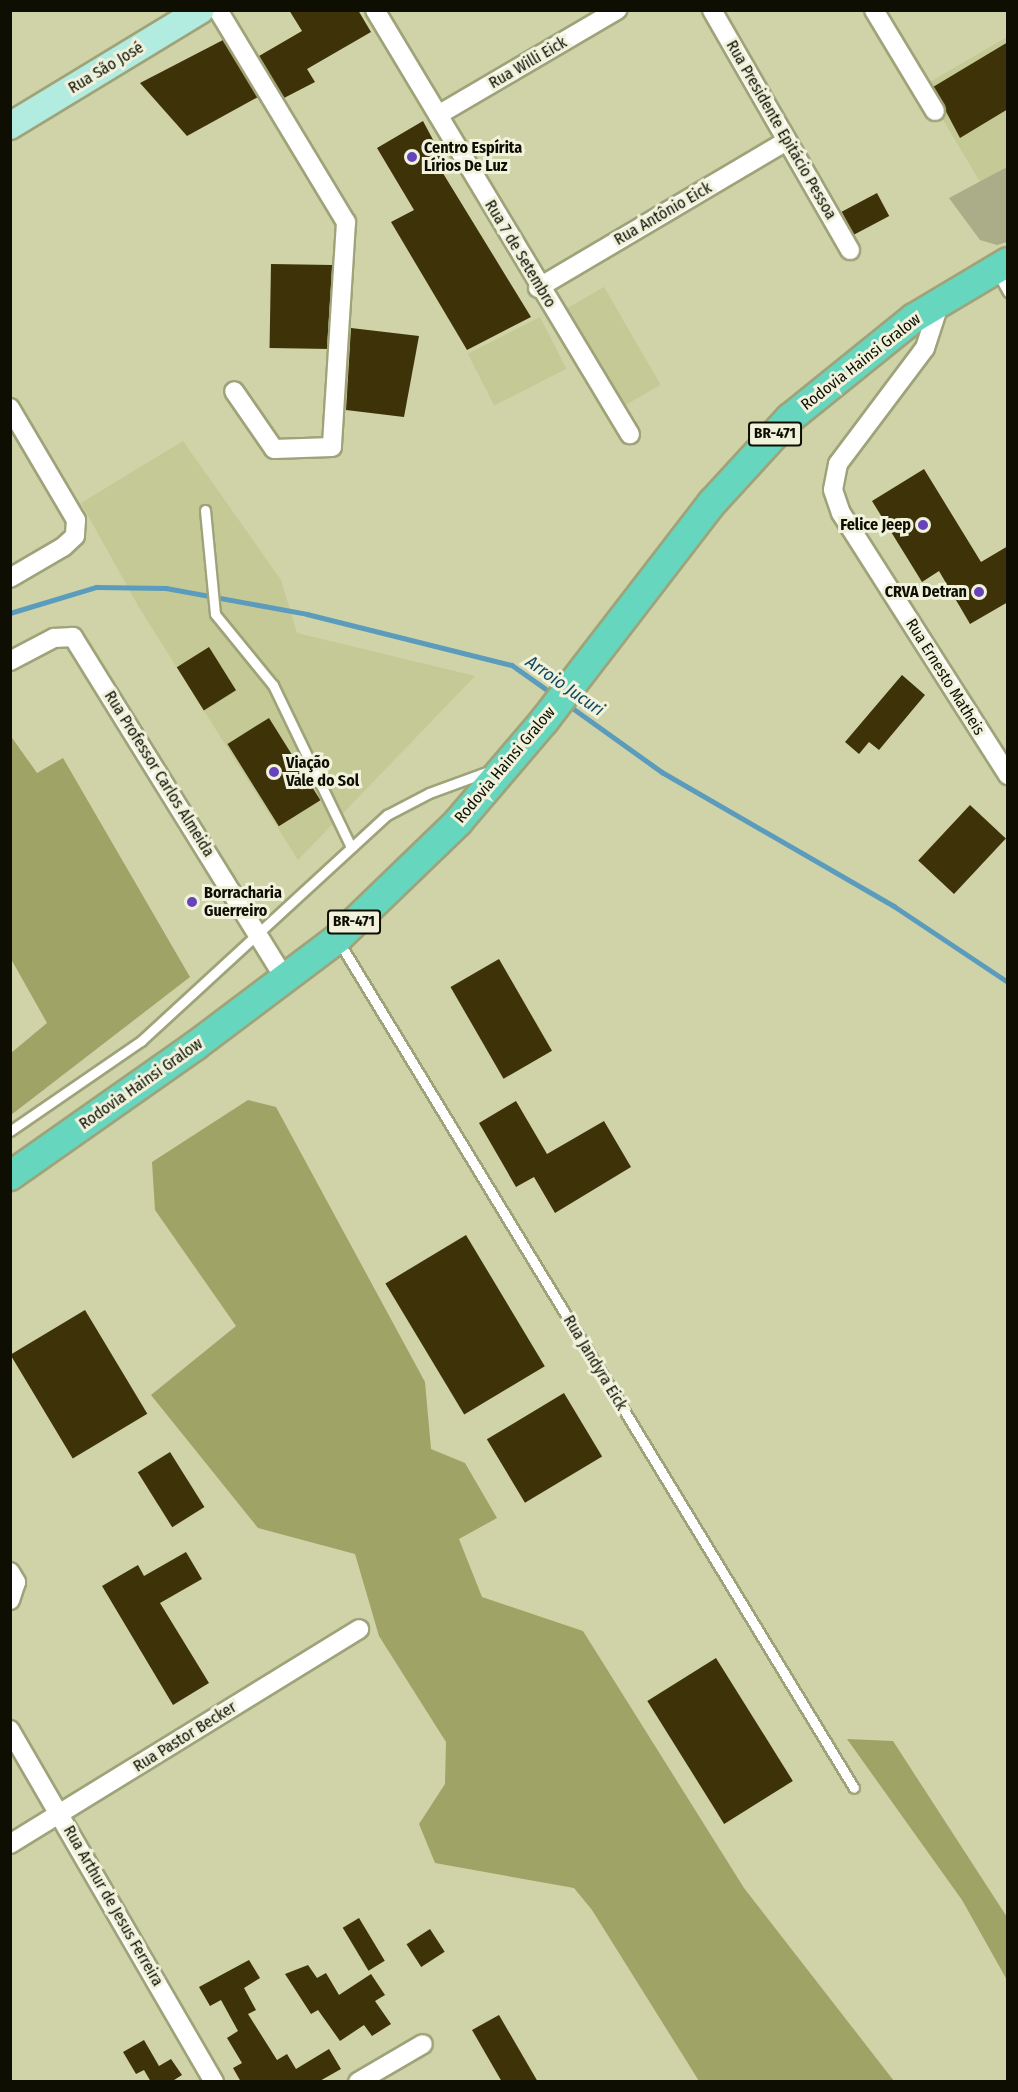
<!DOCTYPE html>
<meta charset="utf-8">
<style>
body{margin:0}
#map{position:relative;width:1018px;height:2092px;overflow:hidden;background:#cfd3a7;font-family:"Fira Sans Condensed",sans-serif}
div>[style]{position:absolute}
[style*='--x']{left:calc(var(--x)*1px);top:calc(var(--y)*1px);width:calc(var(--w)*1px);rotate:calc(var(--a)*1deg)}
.built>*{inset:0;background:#c4c996;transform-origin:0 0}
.green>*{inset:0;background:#aaad88}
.forest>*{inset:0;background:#9fa366}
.stream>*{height:4.5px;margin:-2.25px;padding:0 2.25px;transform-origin:2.25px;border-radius:2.25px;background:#5b9cbc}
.building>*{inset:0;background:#3e3209;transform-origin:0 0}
.roads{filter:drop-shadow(2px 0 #9fa379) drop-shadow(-2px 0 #9fa379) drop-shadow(0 2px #9fa379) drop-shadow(0 -2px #9fa379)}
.lane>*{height:9px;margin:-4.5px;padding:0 4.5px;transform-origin:4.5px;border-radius:4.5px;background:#fff}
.street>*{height:18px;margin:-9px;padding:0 9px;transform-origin:9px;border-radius:9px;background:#fff}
.secondary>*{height:26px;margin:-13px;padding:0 13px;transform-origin:13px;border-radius:13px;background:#b2ebdf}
.primary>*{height:28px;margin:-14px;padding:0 14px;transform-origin:14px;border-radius:14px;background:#66d6bf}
.dots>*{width:16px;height:16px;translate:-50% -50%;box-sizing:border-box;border:3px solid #f0f2dc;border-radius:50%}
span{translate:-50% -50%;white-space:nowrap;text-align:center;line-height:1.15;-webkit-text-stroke:6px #f0f2dc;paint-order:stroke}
.shield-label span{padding:2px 4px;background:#f0f2dc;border:2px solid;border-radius:4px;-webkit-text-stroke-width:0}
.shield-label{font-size:15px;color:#0e0f02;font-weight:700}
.street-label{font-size:16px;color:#0e0f02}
.poi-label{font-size:16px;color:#0e0f02;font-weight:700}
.left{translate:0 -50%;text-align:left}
.right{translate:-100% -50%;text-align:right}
.water-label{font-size:18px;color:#12485f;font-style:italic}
.frame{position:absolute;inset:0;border:12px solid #0e0f02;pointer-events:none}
</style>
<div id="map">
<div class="built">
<i style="clip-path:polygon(1007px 37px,1007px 167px,980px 182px,923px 86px)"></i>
<i style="left:604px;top:287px;width:113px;height:44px;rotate:60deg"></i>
<i style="left:540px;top:317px;width:58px;height:81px;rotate:63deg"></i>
<i style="clip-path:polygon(183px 441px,281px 580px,297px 633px,475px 676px,298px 860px,140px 609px,81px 503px)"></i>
</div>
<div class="green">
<i style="clip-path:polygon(1007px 167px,1007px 242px,997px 245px,980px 240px,949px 198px)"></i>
</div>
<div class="forest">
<i style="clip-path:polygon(10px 735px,37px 773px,63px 758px,190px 977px,11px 1115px,11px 1053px,47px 1023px,11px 959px)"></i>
<i style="clip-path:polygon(248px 1100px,276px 1107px,425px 1382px,431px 1449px,465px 1463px,497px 1518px,459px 1539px,482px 1597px,583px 1631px,744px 1888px,894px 2081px,699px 2081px,592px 1910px,574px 1888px,435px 1863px,419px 1824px,445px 1784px,446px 1742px,379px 1636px,355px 1554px,258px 1528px,151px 1395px,236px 1326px,155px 1210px,152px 1162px)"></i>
<i style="clip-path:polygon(847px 1739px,893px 1741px,1007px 1917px,1007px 1980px,962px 1900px)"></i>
</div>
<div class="stream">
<i style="--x:10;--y:613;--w:90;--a:-16.8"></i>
<i style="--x:96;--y:587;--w:70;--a:0.8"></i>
<i style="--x:166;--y:588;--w:143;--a:10.4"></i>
<i style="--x:307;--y:614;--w:211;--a:14"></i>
<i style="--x:512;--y:665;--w:50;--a:35.3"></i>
<i style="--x:567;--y:704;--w:117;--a:35.6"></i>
<i style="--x:662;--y:772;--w:268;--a:30"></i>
<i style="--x:894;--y:906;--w:137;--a:33.7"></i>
</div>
<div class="building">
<i style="clip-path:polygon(289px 10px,358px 10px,371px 32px,307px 69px,315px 82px,284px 98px,259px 56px,302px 31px)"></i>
<i style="clip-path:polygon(223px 40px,258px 97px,187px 136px,140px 83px)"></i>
<i style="clip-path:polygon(1008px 42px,1008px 109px,960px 138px,933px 87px)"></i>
<i style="clip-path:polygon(423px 121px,447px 166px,441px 170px,531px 317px,467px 350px,391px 222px,414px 210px,377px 148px)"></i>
<i style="left:877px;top:193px;width:26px;height:40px;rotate:62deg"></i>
<i style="left:271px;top:264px;width:61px;height:84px;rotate:1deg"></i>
<i style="clip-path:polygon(351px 328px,419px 336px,404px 417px,346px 410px)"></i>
<i style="clip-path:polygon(924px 469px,981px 562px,1008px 546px,1008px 602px,970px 624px,939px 571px,922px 582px,872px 501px)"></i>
<i style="left:209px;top:647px;width:51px;height:38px;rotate:58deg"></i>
<i style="clip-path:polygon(902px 675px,925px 695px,879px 750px,869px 742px,859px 754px,845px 742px)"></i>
<i style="left:269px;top:718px;width:97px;height:49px;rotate:58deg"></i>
<i style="left:970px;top:805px;width:49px;height:76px;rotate:43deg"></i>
<i style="left:499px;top:959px;width:106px;height:56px;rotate:60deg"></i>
<i style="clip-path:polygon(516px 1101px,547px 1154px,604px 1121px,631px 1167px,555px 1213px,534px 1177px,516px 1187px,479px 1123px)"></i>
<i style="left:466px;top:1235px;width:153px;height:94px;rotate:59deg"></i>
<i style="left:85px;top:1310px;width:121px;height:87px;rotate:59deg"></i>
<i style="left:564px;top:1393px;width:74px;height:90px;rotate:59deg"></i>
<i style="left:170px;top:1452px;width:65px;height:38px;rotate:58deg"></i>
<i style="clip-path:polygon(186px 1552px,202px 1579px,160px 1603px,209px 1683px,173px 1705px,102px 1586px,138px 1565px,144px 1576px)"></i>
<i style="left:716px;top:1658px;width:145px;height:81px;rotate:58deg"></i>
<i style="left:359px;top:1918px;width:50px;height:19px;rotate:59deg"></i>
<i style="left:430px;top:1929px;width:27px;height:28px;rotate:57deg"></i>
<i style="clip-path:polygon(249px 1960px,260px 1978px,244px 1988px,256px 2010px,248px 2014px,277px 2060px,287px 2054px,296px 2069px,329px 2049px,341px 2069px,318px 2082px,241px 2082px,233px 2068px,242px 2063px,227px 2038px,238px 2031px,221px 2000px,210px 2006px,199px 1987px)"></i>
<i style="clip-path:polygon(308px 1965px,317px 1978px,326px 1973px,339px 1995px,371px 1974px,385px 1995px,375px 2001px,391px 2024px,372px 2036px,364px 2025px,340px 2041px,318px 2010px,311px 2014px,285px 1974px)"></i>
<i style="clip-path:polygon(499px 2015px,538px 2082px,502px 2082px,472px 2030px)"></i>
<i style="clip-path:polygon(144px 2040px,159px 2066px,171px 2059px,182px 2075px,171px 2082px,151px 2082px,144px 2070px,136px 2074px,123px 2052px)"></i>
</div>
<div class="roads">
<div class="lane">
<i style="--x:998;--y:274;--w:21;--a:61"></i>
<i style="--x:205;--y:510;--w:104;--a:84.5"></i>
<i style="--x:215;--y:614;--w:92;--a:50.8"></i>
<i style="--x:273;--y:685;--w:180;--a:64.3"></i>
<i style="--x:339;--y:942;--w:990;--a:58.67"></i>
<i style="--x:10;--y:1131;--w:159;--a:-34.5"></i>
<i style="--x:141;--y:1041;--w:334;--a:-42.6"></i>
<i style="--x:387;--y:815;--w:47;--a:-27.6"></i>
<i style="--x:429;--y:793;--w:67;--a:-20.1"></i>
</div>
<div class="street">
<i style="--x:218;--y:10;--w:248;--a:58.9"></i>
<i style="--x:346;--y:222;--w:225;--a:93.6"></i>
<i style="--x:332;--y:447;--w:58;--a:178"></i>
<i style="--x:274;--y:449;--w:70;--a:-124.6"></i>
<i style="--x:375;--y:10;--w:495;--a:59"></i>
<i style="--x:712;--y:10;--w:277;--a:60.1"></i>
<i style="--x:874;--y:10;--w:118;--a:58.9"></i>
<i style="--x:438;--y:115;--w:208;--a:-30.4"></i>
<i style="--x:538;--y:288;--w:289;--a:-30.6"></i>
<i style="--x:941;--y:299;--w:52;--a:108.1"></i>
<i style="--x:925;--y:348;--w:145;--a:126.9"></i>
<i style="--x:838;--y:464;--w:26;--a:101"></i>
<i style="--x:833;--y:490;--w:24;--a:71"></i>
<i style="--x:841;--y:513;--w:311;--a:57.5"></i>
<i style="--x:10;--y:408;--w:130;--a:59.5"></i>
<i style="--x:76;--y:520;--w:16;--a:94"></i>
<i style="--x:75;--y:536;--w:16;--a:137"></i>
<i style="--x:63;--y:547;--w:61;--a:149.7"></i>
<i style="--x:10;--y:661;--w:50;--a:-27.6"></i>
<i style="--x:54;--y:638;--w:19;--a:-3"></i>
<i style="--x:73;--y:637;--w:404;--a:58.2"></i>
<i style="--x:10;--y:1572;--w:12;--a:59"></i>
<i style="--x:16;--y:1582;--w:19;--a:108"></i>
<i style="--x:10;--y:1730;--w:407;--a:59.9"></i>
<i style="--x:10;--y:1844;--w:410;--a:-31.6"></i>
<i style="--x:358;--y:2082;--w:75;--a:-30.3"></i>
</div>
<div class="secondary">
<i style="--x:10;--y:126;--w:223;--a:-31.3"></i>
</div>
<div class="primary">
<i style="--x:10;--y:1176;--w:226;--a:-35.1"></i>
<i style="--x:195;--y:1046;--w:178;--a:-37"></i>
<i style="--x:337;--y:939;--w:168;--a:-44"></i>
<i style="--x:458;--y:822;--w:133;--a:-49.6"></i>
<i style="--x:544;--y:721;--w:275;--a:-52.4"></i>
<i style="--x:712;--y:503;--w:115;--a:-47.5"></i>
<i style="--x:790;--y:418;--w:159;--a:-38.9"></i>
<i style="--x:914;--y:318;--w:109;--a:-30.8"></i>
</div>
</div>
<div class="dots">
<i style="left:412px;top:157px;background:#6643bb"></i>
<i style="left:923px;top:525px;background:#6643bb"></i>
<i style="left:979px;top:592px;background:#6643bb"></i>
<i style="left:274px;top:772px;background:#6643bb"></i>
<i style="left:192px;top:902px;background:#6643bb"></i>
</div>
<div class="shield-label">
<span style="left:775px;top:434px">BR-471</span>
<span style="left:354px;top:922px">BR-471</span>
</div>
<div class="street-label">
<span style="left:528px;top:63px;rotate:-30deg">Rua Willi Eick</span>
<span style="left:106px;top:68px;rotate:-31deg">Rua São José</span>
<span style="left:781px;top:130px;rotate:60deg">Rua Presidente Epitácio Pessoa</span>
<span style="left:663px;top:214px;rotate:-30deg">Rua Antônio Eick</span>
<span style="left:520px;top:254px;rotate:59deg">Rua 7 de Setembro</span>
<span style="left:861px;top:362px;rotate:-38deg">Rodovia Hainsi Gralow</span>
<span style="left:945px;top:677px;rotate:58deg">Rua Ernesto Matheis</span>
<span style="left:505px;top:765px;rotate:-50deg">Rodovia Hainsi Gralow</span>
<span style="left:159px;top:774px;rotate:58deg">Rua Professor Carlos Almeida</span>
<span style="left:141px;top:1084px;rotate:-35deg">Rodovia Hainsi Gralow</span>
<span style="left:595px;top:1363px;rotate:59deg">Rua Jandyra Eick</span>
<span style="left:185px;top:1737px;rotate:-32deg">Rua Pastor Becker</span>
<span style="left:113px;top:1906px;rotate:60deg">Rua Arthur de Jesus Ferreira</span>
</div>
<div class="poi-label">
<span class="left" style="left:424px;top:157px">Centro Espírita<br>Lírios De Luz</span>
<span class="right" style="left:911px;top:525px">Felice Jeep</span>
<span class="right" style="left:967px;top:592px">CRVA Detran</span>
<span class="left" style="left:286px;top:772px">Viação<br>Vale do Sol</span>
<span class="left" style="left:204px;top:902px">Borracharia<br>Guerreiro</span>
</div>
<div class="water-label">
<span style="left:565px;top:686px;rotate:35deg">Arroio Jucuri</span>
</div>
<div class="frame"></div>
</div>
